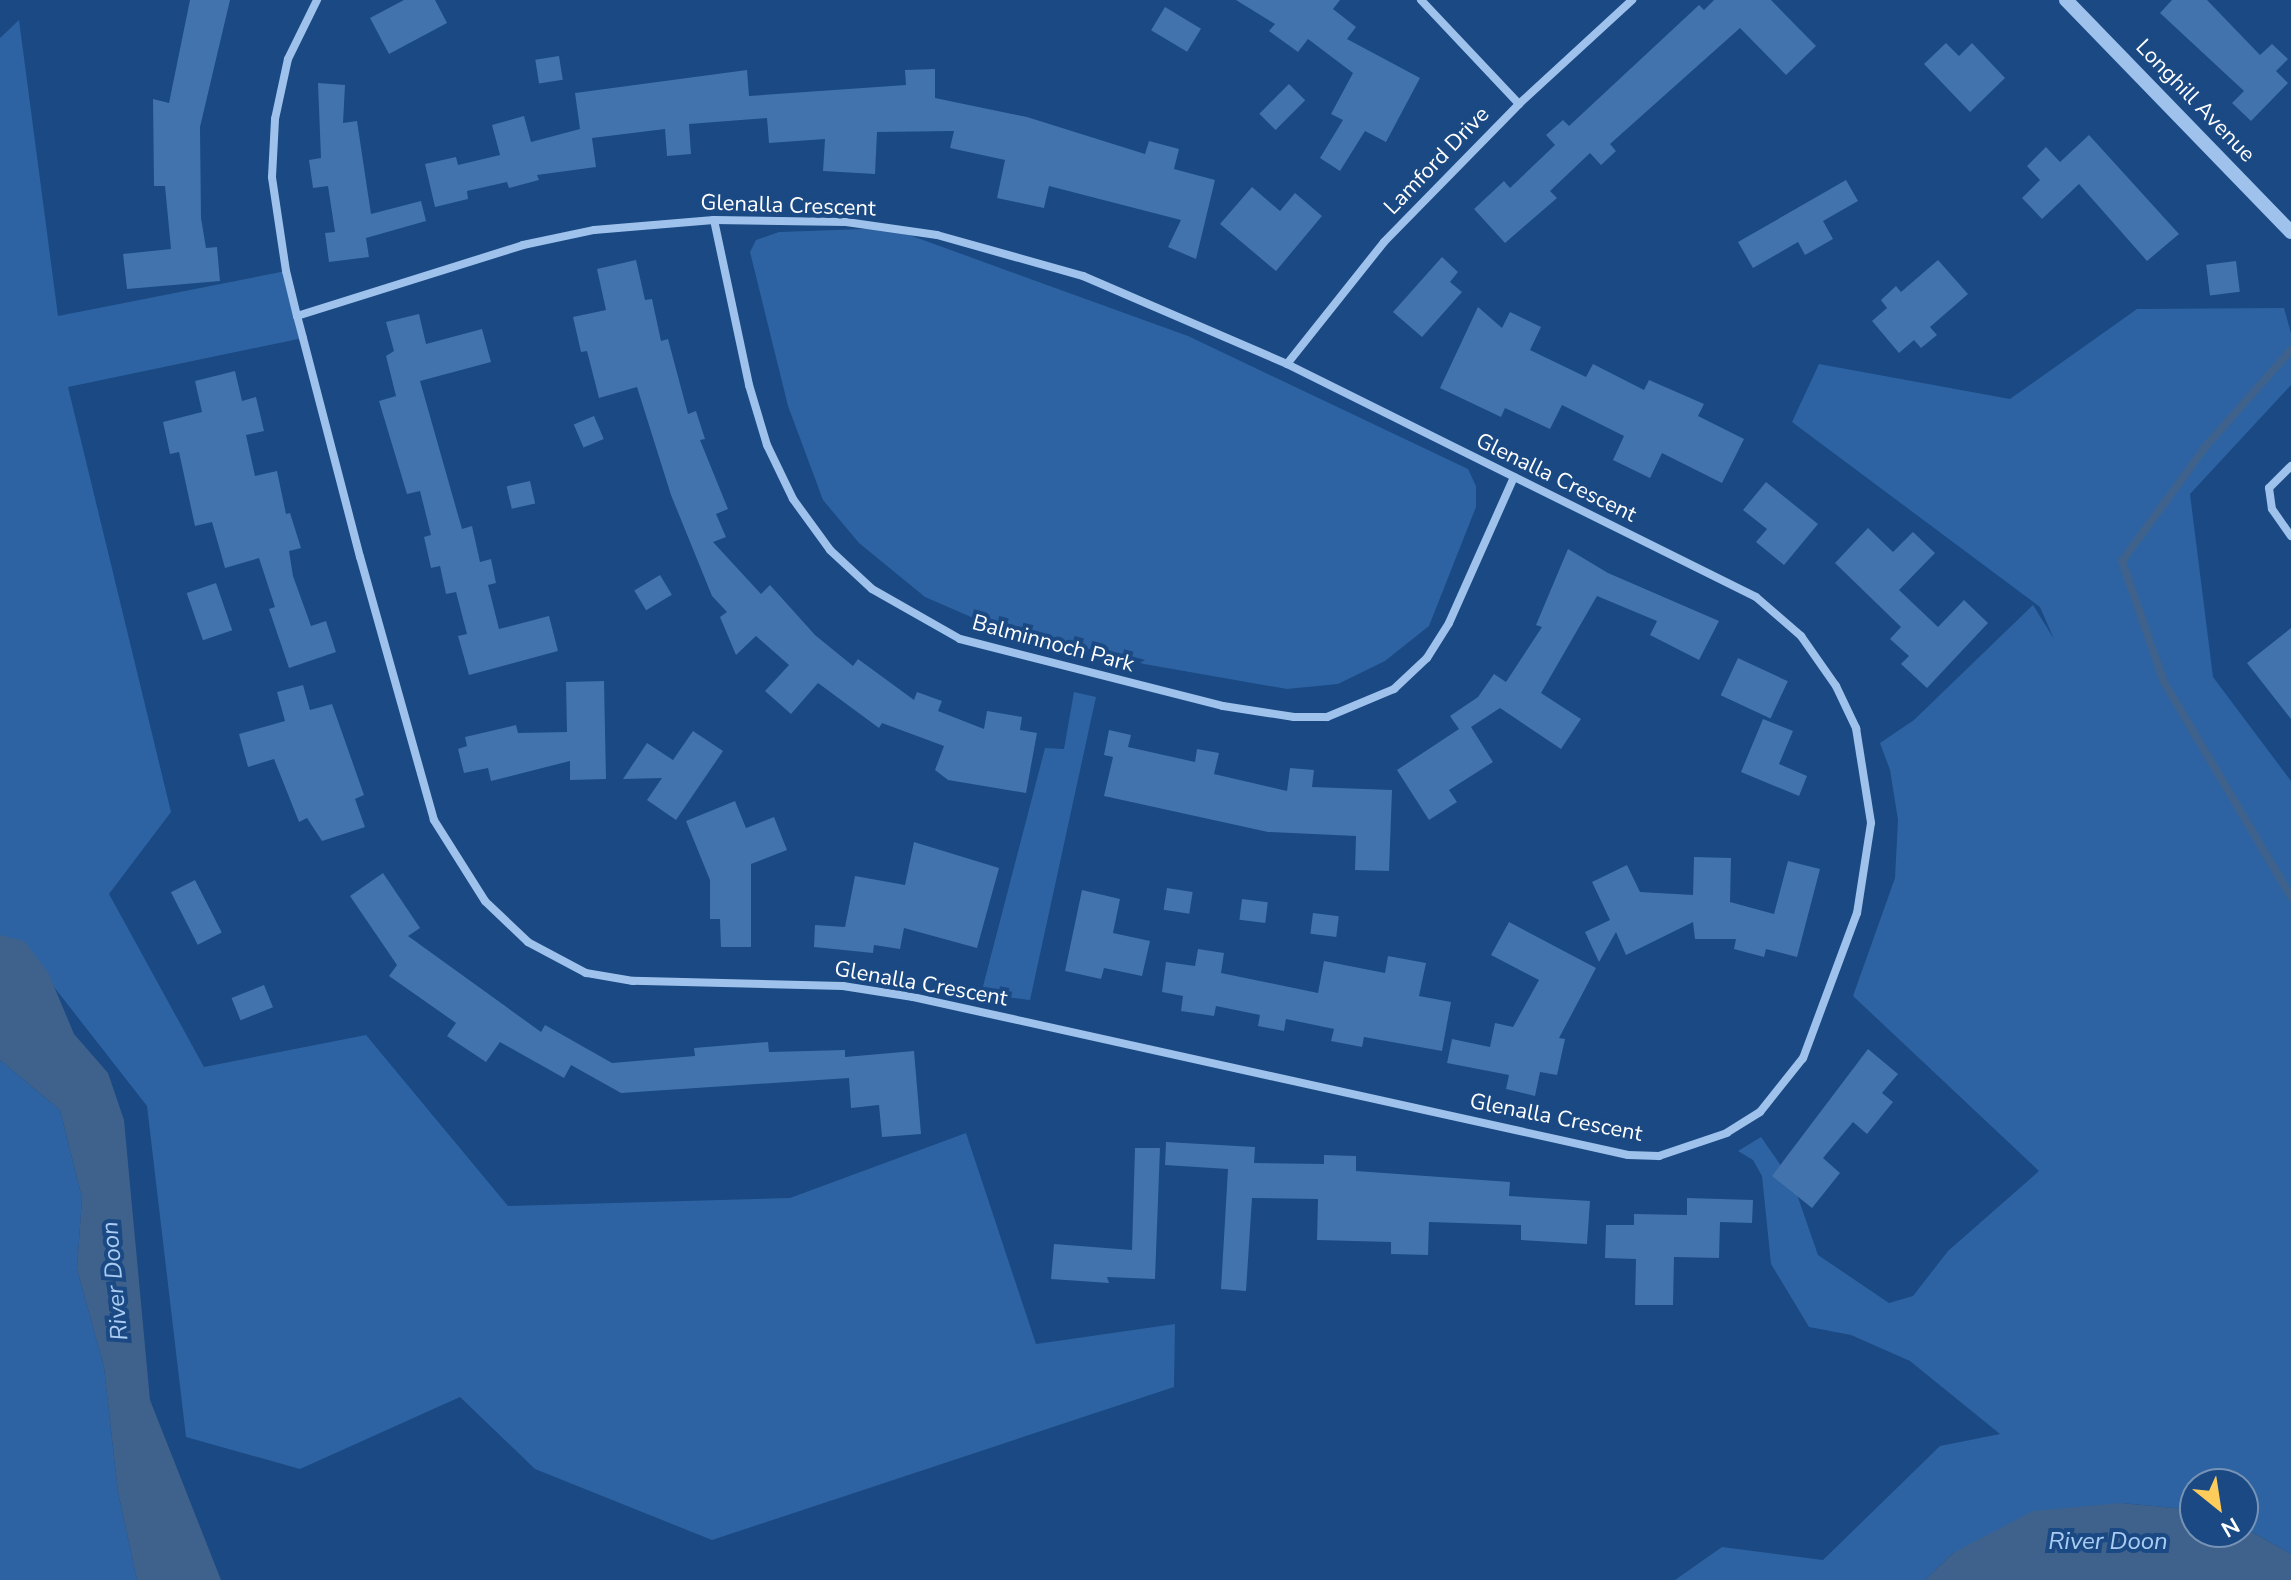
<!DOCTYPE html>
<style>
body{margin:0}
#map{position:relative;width:2291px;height:1580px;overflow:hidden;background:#1a4983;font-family:"Nunito Sans",sans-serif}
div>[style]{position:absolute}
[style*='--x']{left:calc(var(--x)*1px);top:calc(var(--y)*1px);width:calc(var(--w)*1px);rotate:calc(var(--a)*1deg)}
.green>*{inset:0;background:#2d63a2}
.water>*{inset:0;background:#3f628d}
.stream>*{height:8px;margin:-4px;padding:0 4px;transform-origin:4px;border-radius:4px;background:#3f628d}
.building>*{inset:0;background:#4273ac;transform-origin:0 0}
.minor>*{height:8px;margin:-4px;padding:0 4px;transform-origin:4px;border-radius:4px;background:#9ec2eb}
.tertiary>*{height:14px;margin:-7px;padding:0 7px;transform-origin:7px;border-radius:7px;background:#9ec2eb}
span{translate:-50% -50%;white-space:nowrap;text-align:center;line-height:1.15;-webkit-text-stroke:8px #1a4983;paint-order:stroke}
.street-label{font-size:22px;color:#fff}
.water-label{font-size:24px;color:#aaccf3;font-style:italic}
.north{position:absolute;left:2179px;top:1468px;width:80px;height:80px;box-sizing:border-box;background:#1a4983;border:2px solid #7692b5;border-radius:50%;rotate:150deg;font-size:22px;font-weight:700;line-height:32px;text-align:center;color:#fff}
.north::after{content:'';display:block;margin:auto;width:28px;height:36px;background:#fecc5a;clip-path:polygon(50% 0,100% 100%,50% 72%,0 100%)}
</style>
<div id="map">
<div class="green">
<i style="clip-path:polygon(19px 20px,58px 316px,286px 271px,303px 338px,68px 387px,171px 812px,109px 894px,204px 1067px,366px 1035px,508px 1206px,790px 1198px,966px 1133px,1036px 1344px,1175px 1324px,1174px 1387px,712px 1540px,535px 1469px,460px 1397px,300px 1469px,186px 1437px,147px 1106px,22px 946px,0 942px,0 38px)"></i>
<i style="clip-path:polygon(890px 228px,1188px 336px,1468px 469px,1476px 486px,1476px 507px,1429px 626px,1385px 661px,1338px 684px,1287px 689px,1144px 664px,971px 617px,925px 597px,859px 543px,823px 500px,788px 406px,750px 252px,756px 240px,779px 232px)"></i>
<i style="clip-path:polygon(2284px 308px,2291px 333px,2291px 385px,2190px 494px,2213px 677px,2291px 781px,2291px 1554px,2243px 1527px,2243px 1484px,2195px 1484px,2195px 1510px,2121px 1503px,1953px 1553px,1925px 1580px,1675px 1580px,1722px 1547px,1823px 1560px,1940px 1446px,2000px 1434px,1910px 1361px,1851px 1335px,1809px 1327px,1771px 1264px,1762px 1176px,1753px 1160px,1738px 1151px,1761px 1137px,1793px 1183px,1818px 1255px,1889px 1303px,1913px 1296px,1948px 1251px,2039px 1171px,1853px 996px,1895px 878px,1898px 820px,1890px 770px,1880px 743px,1914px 720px,2033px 605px,2054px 639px,2040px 607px,1792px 422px,1819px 364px,2010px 399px,2137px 309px)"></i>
<i style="clip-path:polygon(1074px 692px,1096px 697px,1030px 1000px,981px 994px,1045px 748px,1064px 749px)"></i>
<i style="clip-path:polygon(0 1060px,60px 1110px,82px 1198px,77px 1269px,104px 1367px,118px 1492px,137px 1580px,0 1580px)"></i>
</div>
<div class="water">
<i style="clip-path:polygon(0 935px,24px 941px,48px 972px,74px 1034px,108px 1073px,124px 1120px,150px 1400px,221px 1580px,137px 1580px,118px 1492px,104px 1367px,77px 1269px,82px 1198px,60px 1110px,0 1060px)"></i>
<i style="clip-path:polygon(2121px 1503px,2195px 1510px,2195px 1532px,2243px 1532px,2243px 1527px,2291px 1554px,2291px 1580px,1925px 1580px,1953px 1553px,2033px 1511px)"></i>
</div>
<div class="stream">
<i style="--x:2291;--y:350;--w:128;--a:131.5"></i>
<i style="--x:2206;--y:446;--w:142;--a:126.1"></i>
<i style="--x:2122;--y:561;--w:128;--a:70.9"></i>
<i style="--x:2164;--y:682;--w:250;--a:59.4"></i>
</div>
<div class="building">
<i style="clip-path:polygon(190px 0,230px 0,200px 127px,201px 218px,206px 248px,217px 247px,220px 281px,127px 289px,123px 254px,171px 249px,165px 186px,154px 186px,153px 99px,169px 103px)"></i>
<i style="clip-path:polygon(404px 0,435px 0,447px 23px,389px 54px,370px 18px)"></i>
<i style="clip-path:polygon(1236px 0,1340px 0,1333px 9px,1356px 27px,1347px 39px,1420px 78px,1386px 142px,1365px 131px,1340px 171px,1320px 158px,1343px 120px,1331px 114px,1353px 73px,1308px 39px,1298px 52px,1269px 31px,1275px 24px)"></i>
<i style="clip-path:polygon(1714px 0,1771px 0,1816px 46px,1786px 75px,1740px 28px,1610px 144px,1616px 151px,1601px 165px,1590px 153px,1550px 191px,1557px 198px,1505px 243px,1474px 209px,1504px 181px,1510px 188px,1555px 145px,1546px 135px,1563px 120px,1569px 126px,1699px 5px,1704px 10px)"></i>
<i style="clip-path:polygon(2172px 0,2207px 0,2260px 55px,2272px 44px,2288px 59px,2276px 71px,2288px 83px,2251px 121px,2232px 103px,2244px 91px,2160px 13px)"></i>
<i style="left:1165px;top:7px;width:42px;height:27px;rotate:31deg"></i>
<i style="clip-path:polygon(1946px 43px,1959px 56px,1972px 43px,2005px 78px,1970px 112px,1924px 64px)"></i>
<i style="left:559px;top:56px;width:24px;height:24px;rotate:81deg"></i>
<i style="clip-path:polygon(935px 69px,935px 98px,1027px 117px,1145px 154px,1149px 141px,1179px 149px,1174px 169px,1215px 180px,1196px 259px,1168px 247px,1181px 220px,1049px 186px,1044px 208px,997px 198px,1005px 160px,950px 148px,954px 131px,877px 132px,875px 174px,823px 171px,825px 139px,769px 143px,767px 118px,689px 124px,691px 154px,667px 156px,665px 129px,592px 138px,596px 167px,537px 175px,539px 180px,509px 188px,507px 182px,467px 191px,468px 199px,435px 207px,425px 164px,456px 157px,458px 165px,500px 155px,492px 125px,524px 116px,531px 142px,580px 129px,575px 93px,747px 70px,749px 96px,906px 85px,905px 70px)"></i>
<i style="clip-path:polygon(318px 83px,345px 85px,343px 123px,357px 121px,371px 214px,421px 201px,426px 221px,366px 238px,369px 257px,329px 262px,325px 233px,335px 232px,328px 186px,313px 188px,309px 160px,321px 158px)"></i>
<i style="left:1289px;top:84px;width:23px;height:42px;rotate:45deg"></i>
<i style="clip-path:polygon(2089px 135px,2179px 234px,2147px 261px,2079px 184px,2042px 219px,2022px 198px,2040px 180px,2027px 166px,2046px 147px,2060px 162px)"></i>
<i style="clip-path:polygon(1846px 180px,1858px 201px,1823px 221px,1833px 239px,1805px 255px,1798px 242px,1753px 268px,1738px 242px)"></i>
<i style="clip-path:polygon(1252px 187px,1280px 211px,1295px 193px,1322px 216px,1276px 271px,1220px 224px)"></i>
<i style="clip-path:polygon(1442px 257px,1458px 272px,1450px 282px,1462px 292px,1422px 337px,1393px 312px)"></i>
<i style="clip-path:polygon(636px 260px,645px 300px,652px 299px,661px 341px,668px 339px,688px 414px,696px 411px,705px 439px,700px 440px,728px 509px,716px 514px,726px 537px,713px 542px,761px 594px,770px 585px,815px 635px,853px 666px,858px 659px,914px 700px,917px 692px,942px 701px,938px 711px,984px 729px,987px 711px,1022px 717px,1020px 730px,1037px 733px,1026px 793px,948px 780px,935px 770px,944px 746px,882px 723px,879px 728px,818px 683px,791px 714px,765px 691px,789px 665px,756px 636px,736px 655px,720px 617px,727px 612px,712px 596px,671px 495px,637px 387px,599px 398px,587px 351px,581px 352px,573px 317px,606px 310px,597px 269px)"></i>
<i style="clip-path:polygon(1938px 260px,1968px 294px,1930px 327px,1937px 335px,1921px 348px,1914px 340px,1899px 353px,1872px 321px,1887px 308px,1881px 300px,1896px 286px,1901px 292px)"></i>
<i style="left:2236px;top:261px;width:31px;height:30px;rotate:83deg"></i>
<i style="clip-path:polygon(1478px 307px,1502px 328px,1510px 312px,1541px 327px,1530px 350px,1586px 377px,1593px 364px,1644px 390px,1649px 380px,1704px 404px,1698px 416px,1744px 439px,1722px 483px,1662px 453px,1650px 478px,1613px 460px,1624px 436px,1562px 405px,1550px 429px,1505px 408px,1501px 417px,1440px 388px)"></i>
<i style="clip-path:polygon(419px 314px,426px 344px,482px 329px,491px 362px,420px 381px,462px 529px,472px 526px,480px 562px,491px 559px,496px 583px,488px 585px,499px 629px,549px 616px,558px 651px,469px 675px,458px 636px,467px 634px,456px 592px,446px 594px,440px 566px,431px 568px,424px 537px,431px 535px,420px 491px,407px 494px,379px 401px,396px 396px,386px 356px,394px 351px,386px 322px)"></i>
<i style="clip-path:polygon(235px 371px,242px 401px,256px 397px,264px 431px,246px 435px,255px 476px,277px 471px,286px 514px,290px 513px,301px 548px,289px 551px,293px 576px,311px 626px,326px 621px,336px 652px,289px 668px,269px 609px,275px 607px,259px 558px,225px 568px,212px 522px,195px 526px,179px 452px,170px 454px,163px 422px,202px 412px,195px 381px)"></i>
<i style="left:594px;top:416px;width:25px;height:22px;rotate:67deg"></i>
<i style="left:530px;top:481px;width:23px;height:24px;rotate:77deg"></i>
<i style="clip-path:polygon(1766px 482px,1818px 524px,1784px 565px,1756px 542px,1767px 529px,1743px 510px)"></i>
<i style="clip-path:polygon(1868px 528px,1893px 552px,1913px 532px,1935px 553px,1899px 590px,1938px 627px,1964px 600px,1988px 623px,1927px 688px,1901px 664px,1909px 656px,1890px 639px,1901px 627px,1835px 563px)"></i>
<i style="clip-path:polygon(1568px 549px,1608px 573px,1719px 621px,1699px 660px,1650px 635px,1657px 621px,1597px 596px,1541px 693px,1581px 719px,1561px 749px,1500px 708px,1471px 727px,1493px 762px,1449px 790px,1457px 802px,1429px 820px,1397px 770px,1459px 729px,1450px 716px,1478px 697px,1494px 674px,1506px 682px,1542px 627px,1536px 625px)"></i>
<i style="left:660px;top:575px;width:23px;height:30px;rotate:59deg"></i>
<i style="left:216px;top:583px;width:50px;height:31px;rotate:71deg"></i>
<i style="clip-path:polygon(2291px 628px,2291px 719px,2247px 663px)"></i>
<i style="left:1738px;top:658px;width:55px;height:41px;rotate:25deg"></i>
<i style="clip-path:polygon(604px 681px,606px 779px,570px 780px,570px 761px,491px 781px,488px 768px,464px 773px,458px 749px,467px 746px,465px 737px,516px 725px,518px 733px,567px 732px,566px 682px)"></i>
<i style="clip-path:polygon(303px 685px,310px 710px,332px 704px,364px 795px,355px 799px,365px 827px,322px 841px,307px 818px,299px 822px,274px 759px,248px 767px,239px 734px,285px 721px,277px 692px)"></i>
<i style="clip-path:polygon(1763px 719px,1793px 731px,1779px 764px,1807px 776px,1799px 796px,1741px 772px)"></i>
<i style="clip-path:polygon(1109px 730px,1131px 735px,1128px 747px,1195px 762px,1197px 749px,1219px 753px,1214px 774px,1287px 791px,1290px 768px,1314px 770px,1312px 787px,1392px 790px,1389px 871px,1355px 870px,1356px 836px,1268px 832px,1104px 796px,1113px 757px,1104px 755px)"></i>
<i style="clip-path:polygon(693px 731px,723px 751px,676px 820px,647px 800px,662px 778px,623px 779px,647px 743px,673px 760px)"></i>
<i style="clip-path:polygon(735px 801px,746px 828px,774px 817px,787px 850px,751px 864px,751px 947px,721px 947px,720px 919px,710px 919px,710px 880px,686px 821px)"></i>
<i style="clip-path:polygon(914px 842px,999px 868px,977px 948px,904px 928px,900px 949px,874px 945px,873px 953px,814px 947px,815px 925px,845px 927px,855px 876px,905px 885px)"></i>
<i style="clip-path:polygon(1694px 857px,1731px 858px,1730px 902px,1774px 914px,1788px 861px,1820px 869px,1797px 957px,1766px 949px,1764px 957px,1734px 949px,1736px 939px,1695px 939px,1693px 922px,1626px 955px,1616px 932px,1599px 962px,1585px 932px,1610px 920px,1592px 882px,1627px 865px,1640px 892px,1693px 895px)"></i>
<i style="clip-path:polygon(383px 873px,420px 928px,408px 936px,541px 1032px,545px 1025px,612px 1063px,695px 1056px,694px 1048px,768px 1042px,769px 1052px,845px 1050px,845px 1057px,914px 1051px,921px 1134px,882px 1137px,879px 1105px,851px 1108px,849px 1078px,621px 1093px,571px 1065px,564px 1078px,500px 1042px,486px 1062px,447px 1036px,456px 1023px,389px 976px,397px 965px,350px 896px)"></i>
<i style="left:195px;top:880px;width:59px;height:27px;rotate:63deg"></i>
<i style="left:1167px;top:888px;width:26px;height:22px;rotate:9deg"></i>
<i style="clip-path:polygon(1082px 890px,1120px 899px,1113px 933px,1150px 941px,1142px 976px,1104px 968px,1101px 979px,1065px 971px)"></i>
<i style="left:1242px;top:899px;width:26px;height:21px;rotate:7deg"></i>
<i style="left:1313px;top:913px;width:26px;height:21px;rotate:7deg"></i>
<i style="clip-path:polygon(1509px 922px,1596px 968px,1559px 1038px,1565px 1039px,1557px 1075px,1540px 1072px,1535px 1096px,1506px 1089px,1509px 1075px,1447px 1063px,1452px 1039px,1490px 1047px,1495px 1023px,1513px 1027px,1539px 980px,1491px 955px)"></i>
<i style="clip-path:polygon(1198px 949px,1224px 953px,1221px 973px,1318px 993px,1324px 961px,1385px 973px,1388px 956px,1426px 963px,1419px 996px,1451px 1002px,1442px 1051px,1364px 1037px,1362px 1047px,1331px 1041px,1334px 1029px,1286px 1019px,1284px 1031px,1258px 1026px,1260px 1015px,1216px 1006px,1214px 1016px,1181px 1011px,1183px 996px,1162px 992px,1166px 962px,1195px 966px)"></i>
<i style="left:264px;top:985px;width:24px;height:35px;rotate:68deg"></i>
<i style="clip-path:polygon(1868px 1049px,1898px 1074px,1882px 1093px,1893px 1102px,1867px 1134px,1853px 1122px,1823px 1158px,1840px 1173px,1812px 1208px,1772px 1176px)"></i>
<i style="clip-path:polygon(1166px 1142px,1255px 1147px,1254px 1163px,1324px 1164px,1324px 1155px,1356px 1156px,1356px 1171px,1510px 1182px,1509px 1196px,1590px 1201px,1587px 1244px,1521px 1240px,1521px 1225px,1429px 1222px,1428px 1255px,1391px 1254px,1391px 1242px,1317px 1240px,1318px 1199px,1252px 1198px,1246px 1291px,1221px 1289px,1228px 1169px,1165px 1165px)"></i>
<i style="clip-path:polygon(1135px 1148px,1160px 1148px,1155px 1279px,1107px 1277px,1109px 1283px,1051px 1279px,1054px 1244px,1132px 1250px)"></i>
<i style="clip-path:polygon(1687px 1198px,1753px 1200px,1752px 1223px,1720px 1222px,1719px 1258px,1674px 1257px,1673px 1305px,1635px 1305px,1636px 1259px,1605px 1258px,1606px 1225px,1634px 1225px,1634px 1214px,1687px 1215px)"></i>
</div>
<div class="minor">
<i style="--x:1421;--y:0;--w:143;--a:46.7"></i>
<i style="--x:714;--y:220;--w:169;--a:78"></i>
<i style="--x:749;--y:385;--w:63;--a:73.3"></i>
<i style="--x:767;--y:445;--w:60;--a:64.3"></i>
<i style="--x:793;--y:499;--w:63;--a:54"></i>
<i style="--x:830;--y:550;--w:57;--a:42.9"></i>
<i style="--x:872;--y:589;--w:101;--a:29.6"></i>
<i style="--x:960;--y:639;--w:271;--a:14.3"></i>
<i style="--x:1223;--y:706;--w:72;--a:8.8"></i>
<i style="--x:1294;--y:717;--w:33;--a:0"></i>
<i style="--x:1327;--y:717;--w:73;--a:-22.7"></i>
<i style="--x:1394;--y:689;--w:45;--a:-43.2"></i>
<i style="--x:1427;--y:658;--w:41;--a:-57.8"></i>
<i style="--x:1449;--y:623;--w:160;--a:-66"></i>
<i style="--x:297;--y:316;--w:237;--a:-17.4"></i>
<i style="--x:523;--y:245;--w:73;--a:-11.9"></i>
<i style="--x:594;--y:230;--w:120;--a:-4.8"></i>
<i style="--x:714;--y:220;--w:132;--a:0.9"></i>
<i style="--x:846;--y:222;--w:92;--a:8.1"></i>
<i style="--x:937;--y:235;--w:152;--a:15.7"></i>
<i style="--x:1083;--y:276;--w:222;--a:23.3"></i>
<i style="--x:1287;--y:364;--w:524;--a:26.42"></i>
<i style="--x:1756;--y:597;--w:60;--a:40.9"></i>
<i style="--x:1801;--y:636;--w:61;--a:55"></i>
<i style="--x:1836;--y:686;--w:47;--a:64.5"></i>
<i style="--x:1856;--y:728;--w:96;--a:81"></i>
<i style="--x:1871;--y:823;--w:91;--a:98.8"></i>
<i style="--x:1857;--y:913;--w:155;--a:110.4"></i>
<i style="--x:1803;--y:1058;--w:69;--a:128.5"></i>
<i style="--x:1760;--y:1112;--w:39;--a:148"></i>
<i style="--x:1727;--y:1133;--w:72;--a:161.3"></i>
<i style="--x:1659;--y:1156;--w:31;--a:-178"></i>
<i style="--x:1628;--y:1155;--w:732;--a:-167.54"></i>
<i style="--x:913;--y:997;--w:71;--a:-171.1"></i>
<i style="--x:843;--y:986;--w:210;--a:-178.6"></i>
<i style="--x:633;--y:981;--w:48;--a:-170.3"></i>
<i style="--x:586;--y:973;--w:66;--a:-151.9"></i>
<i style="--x:528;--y:942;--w:59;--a:-136.4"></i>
<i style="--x:485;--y:901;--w:96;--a:-122.2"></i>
<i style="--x:434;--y:820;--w:273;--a:-105.7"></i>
<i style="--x:360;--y:557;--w:226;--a:-104.6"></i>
<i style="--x:303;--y:338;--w:23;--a:-105"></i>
<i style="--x:297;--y:316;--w:46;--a:-103.7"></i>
<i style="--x:286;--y:271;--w:95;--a:-98.5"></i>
<i style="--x:272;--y:177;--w:58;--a:-87"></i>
<i style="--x:275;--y:119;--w:61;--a:-77.8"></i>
<i style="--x:288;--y:59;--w:66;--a:-63.8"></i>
<i style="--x:1287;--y:364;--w:156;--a:-51.5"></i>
<i style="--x:1384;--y:242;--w:193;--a:-45.6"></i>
<i style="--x:1519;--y:104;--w:154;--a:-42.6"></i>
<i style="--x:2291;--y:466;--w:31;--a:135"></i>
<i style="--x:2269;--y:488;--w:21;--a:82"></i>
<i style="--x:2272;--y:509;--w:33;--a:55"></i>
</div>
<div class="tertiary">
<i style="--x:2066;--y:0;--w:323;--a:45.9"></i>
</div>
<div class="street-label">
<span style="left:2195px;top:101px;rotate:46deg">Longhill Avenue</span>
<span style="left:1437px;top:161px;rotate:-46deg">Lamford Drive</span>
<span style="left:788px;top:206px;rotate:2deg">Glenalla Crescent</span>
<span style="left:1556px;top:478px;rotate:26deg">Glenalla Crescent</span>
<span style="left:1053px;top:644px;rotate:15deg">Balminnoch Park</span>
<span style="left:921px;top:984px;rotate:10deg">Glenalla Crescent</span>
<span style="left:1556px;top:1118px;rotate:11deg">Glenalla Crescent</span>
</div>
<div class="water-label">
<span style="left:115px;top:1281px;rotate:-95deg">River Doon</span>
<span style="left:2108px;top:1542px">River Doon</span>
</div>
<div class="north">N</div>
</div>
